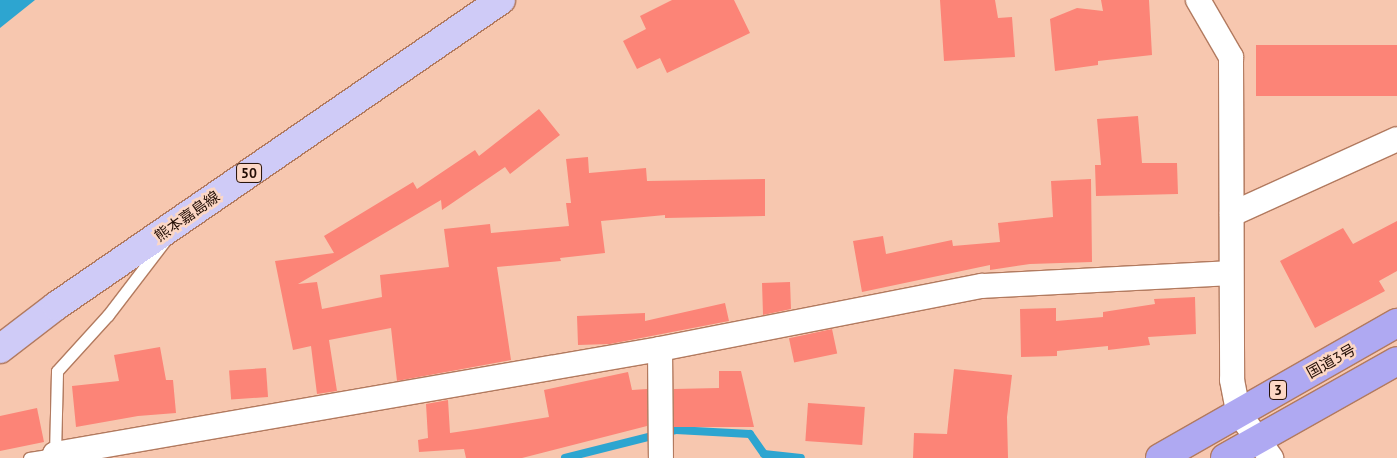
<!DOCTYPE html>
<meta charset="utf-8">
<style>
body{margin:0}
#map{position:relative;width:1397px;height:458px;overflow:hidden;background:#f7c7af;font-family:"PT Sans","Noto Sans JP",sans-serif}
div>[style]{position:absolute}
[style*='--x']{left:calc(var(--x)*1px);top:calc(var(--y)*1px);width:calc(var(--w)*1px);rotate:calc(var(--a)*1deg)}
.water>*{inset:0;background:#2da5d0}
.stream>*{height:8px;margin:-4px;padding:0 4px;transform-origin:4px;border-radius:4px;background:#2da5d0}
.building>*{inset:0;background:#fc8477;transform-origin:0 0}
.roads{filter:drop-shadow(1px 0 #b27a5f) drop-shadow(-1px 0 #b27a5f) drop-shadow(0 1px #b27a5f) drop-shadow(0 -1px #b27a5f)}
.lane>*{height:11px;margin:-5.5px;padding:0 5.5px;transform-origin:5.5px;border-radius:5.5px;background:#fff}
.street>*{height:24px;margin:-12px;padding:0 12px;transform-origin:12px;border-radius:12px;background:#fff}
.primary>*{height:28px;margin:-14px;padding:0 14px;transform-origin:14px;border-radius:14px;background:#cfcbf7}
.highway>*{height:28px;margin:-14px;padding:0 14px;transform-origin:14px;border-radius:14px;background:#afa9f2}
span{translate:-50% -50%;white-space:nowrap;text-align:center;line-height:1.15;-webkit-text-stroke:5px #fcd7c5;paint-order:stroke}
.shield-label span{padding:1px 4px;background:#fcd7c5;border:1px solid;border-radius:4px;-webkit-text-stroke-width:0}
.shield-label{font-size:14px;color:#230e05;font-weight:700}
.street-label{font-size:15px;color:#230e05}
</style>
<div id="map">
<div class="water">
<i style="clip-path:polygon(0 0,35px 0,0 28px)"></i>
</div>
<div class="stream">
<i style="--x:565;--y:458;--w:114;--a:-14.2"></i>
<i style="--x:676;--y:430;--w:74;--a:3.1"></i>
<i style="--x:750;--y:434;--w:24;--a:55"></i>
<i style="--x:764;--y:454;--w:37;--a:6"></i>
</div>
<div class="building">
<i style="clip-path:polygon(672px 0,734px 0,750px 33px,667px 73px,660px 58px,637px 69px,623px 41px,646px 29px,640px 16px)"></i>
<i style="clip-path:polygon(940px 0,995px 0,998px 18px,1012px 17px,1015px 57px,944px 61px)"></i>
<i style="clip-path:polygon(1101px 0,1149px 0,1152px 55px,1098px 61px,1098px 65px,1055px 71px,1050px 19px,1077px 8px,1103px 11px)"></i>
<i style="left:1397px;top:45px;width:51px;height:141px;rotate:90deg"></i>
<i style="clip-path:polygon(539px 109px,560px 135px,510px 174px,505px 167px,442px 210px,441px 200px,298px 284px,317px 282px,322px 309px,382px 297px,380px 275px,449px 267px,444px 229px,490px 224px,491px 233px,569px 226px,566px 203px,571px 203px,566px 159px,588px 157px,589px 173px,646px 168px,647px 181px,765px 179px,765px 216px,665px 218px,665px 215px,601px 221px,605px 253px,560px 258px,561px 261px,497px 267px,511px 360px,397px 381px,391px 328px,329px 340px,337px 391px,317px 394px,311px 346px,293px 350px,275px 261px,334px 253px,324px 236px,413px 182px,417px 189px,475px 150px,479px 156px)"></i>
<i style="clip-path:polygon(1138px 116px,1142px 163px,1177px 163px,1178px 194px,1096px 196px,1095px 165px,1101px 165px,1097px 119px)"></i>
<i style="clip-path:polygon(1091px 179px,1092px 262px,1030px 264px,990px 270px,990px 265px,862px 292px,853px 241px,883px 236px,886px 254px,952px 240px,953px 246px,1000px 242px,998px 223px,1053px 217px,1051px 181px)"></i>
<i style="clip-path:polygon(1397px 221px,1397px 271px,1379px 281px,1385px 291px,1315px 328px,1280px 261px,1343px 228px,1353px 244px)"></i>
<i style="clip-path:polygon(790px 282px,791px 309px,763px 315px,762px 283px)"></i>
<i style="clip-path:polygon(1195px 297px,1196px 334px,1148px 337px,1150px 345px,1108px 350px,1108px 346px,1057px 351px,1057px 356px,1021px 357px,1020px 309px,1056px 308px,1056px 321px,1103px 317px,1103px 312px,1155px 304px,1154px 299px)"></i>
<i style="clip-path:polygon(725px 303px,729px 321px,610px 344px,578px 345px,577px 316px,645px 313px,645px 321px)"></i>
<i style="left:832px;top:329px;width:25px;height:44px;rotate:78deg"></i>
<i style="clip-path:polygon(160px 347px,166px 380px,173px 380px,176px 413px,138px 416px,76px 427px,72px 386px,119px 381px,114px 355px)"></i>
<i style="left:266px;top:368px;width:29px;height:37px;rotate:86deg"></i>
<i style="clip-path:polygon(954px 369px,1012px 375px,1007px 417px,1008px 458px,913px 458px,914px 433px,947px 434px)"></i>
<i style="clip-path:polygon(719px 371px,741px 371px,754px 427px,674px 427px,674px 389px,719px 388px)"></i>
<i style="clip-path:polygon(628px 372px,632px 390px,647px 389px,647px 426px,522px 458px,466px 458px,464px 449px,419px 452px,418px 440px,428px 438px,426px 404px,448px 400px,450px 433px,477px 429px,549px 417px,544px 390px)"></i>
<i style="left:808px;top:403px;width:57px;height:38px;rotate:4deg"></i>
<i style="clip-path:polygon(37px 408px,44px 442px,0 451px,0 416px)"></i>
</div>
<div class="roads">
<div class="lane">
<i style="--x:29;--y:458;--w:26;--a:-9"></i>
<i style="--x:55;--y:454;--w:83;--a:-88.6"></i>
<i style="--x:57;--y:371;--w:76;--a:-47.7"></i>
<i style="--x:108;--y:315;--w:91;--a:-52.6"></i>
</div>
<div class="street">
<i style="--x:1198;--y:0;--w:66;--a:59.9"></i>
<i style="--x:1231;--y:57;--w:323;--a:89.8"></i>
<i style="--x:1232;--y:380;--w:33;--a:79"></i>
<i style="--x:1238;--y:412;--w:57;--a:54.3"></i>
<i style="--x:1232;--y:214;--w:181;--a:-24.4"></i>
<i style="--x:660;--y:349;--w:109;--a:89.5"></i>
<i style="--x:56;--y:458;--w:4;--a:-104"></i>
<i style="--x:55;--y:454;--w:614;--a:-9.85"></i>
<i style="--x:660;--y:349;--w:328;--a:-11.1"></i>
<i style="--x:982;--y:286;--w:248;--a:-3"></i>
</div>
<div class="primary">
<i style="--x:0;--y:349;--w:71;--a:-37.5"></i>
<i style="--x:56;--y:306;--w:540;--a:-34.51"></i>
</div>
<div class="highway">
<i style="--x:1160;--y:458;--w:273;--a:-29.7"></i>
<i style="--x:1225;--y:458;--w:197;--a:-29.4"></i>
</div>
</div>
<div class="shield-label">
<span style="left:249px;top:173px">50</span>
<span style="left:1278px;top:390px">3</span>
</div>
<div class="street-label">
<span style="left:187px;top:216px;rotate:-35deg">熊本嘉島線</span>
<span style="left:1331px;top:361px;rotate:-29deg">国道3号</span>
</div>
</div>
